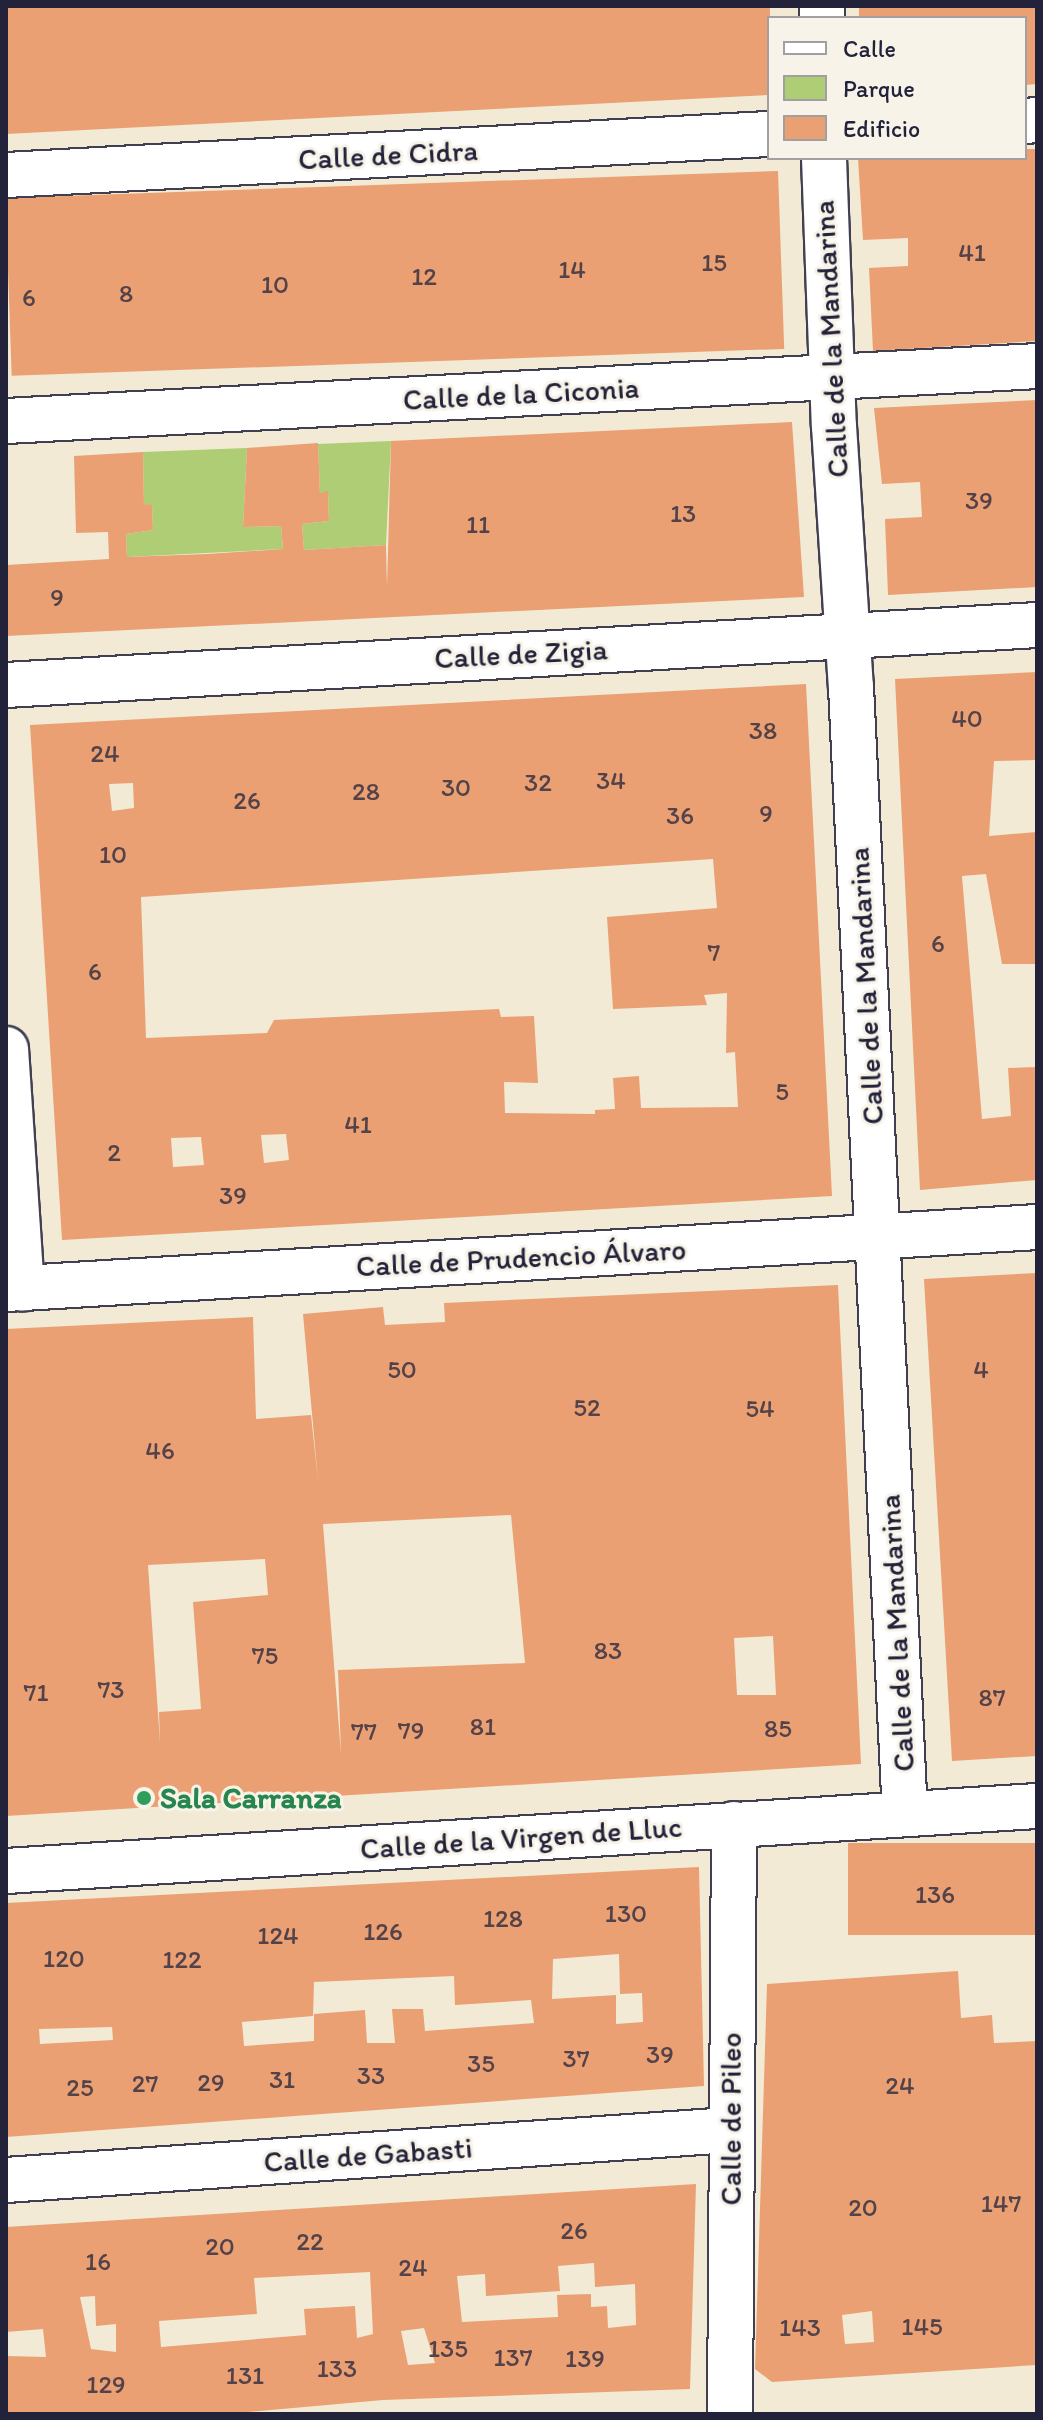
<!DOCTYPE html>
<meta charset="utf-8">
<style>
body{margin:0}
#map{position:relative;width:1043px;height:2420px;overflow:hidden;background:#f2ead5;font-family:Itim,sans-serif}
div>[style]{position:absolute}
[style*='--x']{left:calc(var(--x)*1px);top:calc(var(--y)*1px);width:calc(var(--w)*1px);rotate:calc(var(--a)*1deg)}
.green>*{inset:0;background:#aecd75}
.building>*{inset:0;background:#eaa073;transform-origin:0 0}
.roads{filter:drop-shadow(2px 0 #414052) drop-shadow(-2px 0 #414052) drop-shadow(0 2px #414052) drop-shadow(0 -2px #414052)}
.street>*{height:44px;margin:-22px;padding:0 22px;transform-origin:22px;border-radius:22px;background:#fff}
.dots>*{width:22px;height:22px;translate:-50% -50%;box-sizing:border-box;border:4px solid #f7f3e8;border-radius:50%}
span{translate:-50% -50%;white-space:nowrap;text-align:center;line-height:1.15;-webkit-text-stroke:6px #f7f3e8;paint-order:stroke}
.number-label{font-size:26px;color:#544249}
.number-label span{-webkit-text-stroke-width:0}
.street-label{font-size:30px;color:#22223b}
.leisure-label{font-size:30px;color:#27864d;font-weight:700}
.left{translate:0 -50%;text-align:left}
.frame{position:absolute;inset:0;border:8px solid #22223b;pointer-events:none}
.legend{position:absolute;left:767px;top:16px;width:260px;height:144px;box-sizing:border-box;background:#f7f3e8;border:2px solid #a29fa3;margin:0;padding:10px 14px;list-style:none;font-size:24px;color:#22223b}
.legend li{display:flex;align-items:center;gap:16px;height:40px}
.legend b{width:40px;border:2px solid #a29fa3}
</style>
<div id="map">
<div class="green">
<i style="clip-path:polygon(391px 441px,386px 545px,304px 550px,302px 524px,329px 521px,328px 492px,320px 493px,318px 444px)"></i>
<i style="clip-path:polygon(247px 448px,243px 527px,281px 526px,283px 549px,127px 557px,126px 534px,153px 530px,152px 506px,144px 504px,143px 452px)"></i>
</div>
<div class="building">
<i style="clip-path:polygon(6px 6px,770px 6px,769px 95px,6px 134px)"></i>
<i style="clip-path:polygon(859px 6px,1037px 6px,1037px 84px,1025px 85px,1025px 18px,859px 18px)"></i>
<i style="clip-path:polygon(1025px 149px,1037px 149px,1037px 341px,873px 351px,869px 268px,908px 266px,908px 238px,863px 240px,858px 158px,1025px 158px)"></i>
<i style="left:778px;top:171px;width:178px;height:773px;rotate:88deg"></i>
<i style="clip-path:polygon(1037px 400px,1037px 587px,888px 595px,885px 519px,922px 517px,920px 482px,882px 484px,874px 408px)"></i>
<i style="clip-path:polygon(792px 422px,804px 597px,6px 636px,6px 565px,109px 559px,108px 532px,76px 533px,74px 456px,143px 452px,144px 504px,152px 505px,153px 530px,126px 534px,127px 557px,207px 554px,283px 549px,281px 526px,243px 527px,247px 448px,318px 443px,320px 493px,328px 491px,329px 521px,302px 524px,304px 550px,386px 545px,387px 588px,391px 441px)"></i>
<i style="clip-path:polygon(1037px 672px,1037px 760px,994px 761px,989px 836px,1037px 832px,1037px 964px,1002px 964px,986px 874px,962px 876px,982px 1119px,1011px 1116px,1008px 1068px,1037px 1067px,1037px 1180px,920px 1190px,895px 679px)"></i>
<i style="clip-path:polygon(evenodd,806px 684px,832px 1196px,62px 1240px,30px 725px,806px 684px,133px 783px,134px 808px,112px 811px,109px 784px,133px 783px,806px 684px,713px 859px,717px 908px,607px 917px,613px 1009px,707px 1005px,704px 995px,727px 993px,726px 1053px,735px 1052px,738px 1107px,641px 1108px,639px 1076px,613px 1078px,615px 1109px,595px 1110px,595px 1114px,505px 1113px,504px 1082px,538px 1083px,534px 1016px,501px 1017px,499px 1009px,274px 1020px,267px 1033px,146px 1038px,141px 897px,713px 859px,806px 684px,286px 1134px,289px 1160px,264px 1163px,261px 1135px,286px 1134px,806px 684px,201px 1137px,204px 1165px,173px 1167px,171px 1138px,201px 1137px)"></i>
<i style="clip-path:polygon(1037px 1273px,1037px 1756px,952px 1761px,924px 1279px)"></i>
<i style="clip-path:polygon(evenodd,838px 1285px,861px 1764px,6px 1816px,6px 1329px,253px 1317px,256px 1419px,311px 1415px,318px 1480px,303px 1314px,383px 1307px,385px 1325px,445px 1322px,444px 1303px,838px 1285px,511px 1515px,525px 1663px,338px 1670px,341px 1754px,323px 1524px,511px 1515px,838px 1285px,265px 1559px,268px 1595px,193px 1602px,201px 1709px,159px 1712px,160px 1743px,148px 1565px,265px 1559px,838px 1285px,773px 1636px,776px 1695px,737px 1695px,734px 1638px,773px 1636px)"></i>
<i style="left:1037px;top:1843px;width:92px;height:189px;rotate:90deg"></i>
<i style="clip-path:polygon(evenodd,699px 1867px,704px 2086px,6px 2137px,6px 1903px,699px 1867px,619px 1954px,620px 1994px,642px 1993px,643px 2022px,616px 2024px,616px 1995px,552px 1999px,553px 1959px,619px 1954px,699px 1867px,454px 1976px,455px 2005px,531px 2000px,534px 2023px,425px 2031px,423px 2009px,392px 2009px,395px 2043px,367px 2043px,365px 2010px,314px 2014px,314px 2041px,244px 2046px,242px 2022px,313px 2016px,314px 1982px,454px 1976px,699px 1867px,112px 2027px,113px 2040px,40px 2044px,39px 2029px,112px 2027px)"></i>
<i style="clip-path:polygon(evenodd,958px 1971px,961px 2018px,992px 2015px,994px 2043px,1037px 2041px,1037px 2365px,772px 2382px,755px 2369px,767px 1984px,958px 1971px,872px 2311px,874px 2342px,845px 2344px,842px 2315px,872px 2311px)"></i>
<i style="clip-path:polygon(evenodd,696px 2184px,690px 2389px,383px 2400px,226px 2414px,6px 2414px,6px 2356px,46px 2357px,43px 2329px,6px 2332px,6px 2227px,696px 2184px,594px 2263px,595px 2287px,635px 2284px,636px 2325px,608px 2328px,607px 2306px,591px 2307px,591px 2294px,557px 2295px,558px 2317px,462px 2322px,457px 2276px,485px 2274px,486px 2296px,560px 2291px,558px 2266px,594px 2263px,696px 2184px,370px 2272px,373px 2334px,357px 2338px,355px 2306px,304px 2309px,306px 2335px,161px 2347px,159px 2321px,257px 2314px,254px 2278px,370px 2272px,696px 2184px,95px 2296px,96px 2326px,116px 2324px,116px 2352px,91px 2349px,80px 2297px,95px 2296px,696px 2184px,424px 2328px,435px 2363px,408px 2365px,401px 2331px,424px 2328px)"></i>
</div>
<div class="roads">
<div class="street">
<i style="--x:822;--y:6;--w:12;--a:90"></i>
<i style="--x:1025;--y:121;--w:12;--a:-5"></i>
<i style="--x:824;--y:158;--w:268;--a:87.9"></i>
<i style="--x:834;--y:426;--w:262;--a:86.3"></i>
<i style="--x:851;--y:687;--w:1128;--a:87.26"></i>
<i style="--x:6;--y:175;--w:764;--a:-3.08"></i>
<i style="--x:6;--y:421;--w:1032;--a:-3.05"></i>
<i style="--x:6;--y:685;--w:1033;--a:-3.33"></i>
<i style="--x:6;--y:1049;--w:240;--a:86.2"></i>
<i style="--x:6;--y:1289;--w:1033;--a:-3.44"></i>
<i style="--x:6;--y:1871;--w:1033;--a:-3.61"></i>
<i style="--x:6;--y:2180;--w:726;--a:-3.95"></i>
<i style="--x:730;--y:2414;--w:590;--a:-89.61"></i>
</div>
</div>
<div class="dots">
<i style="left:144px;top:1798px;background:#2e9e5b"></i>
</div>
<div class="number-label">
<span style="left:972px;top:253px">41</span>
<span style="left:714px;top:263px">15</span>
<span style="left:572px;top:270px">14</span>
<span style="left:424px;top:277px">12</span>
<span style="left:275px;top:285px">10</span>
<span style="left:126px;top:294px">8</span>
<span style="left:29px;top:298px">6</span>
<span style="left:979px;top:501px">39</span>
<span style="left:683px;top:514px">13</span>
<span style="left:478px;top:525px">11</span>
<span style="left:57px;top:598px">9</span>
<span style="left:967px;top:719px">40</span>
<span style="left:763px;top:731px">38</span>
<span style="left:105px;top:754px">24</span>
<span style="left:611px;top:781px">34</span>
<span style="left:538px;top:783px">32</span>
<span style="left:456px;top:788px">30</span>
<span style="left:366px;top:792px">28</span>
<span style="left:247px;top:801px">26</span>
<span style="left:766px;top:814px">9</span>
<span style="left:680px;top:816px">36</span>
<span style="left:113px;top:855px">10</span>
<span style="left:938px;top:944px">6</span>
<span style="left:714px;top:953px">7</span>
<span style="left:95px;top:972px">6</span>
<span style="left:782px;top:1092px">5</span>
<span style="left:358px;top:1125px">41</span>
<span style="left:114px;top:1153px">2</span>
<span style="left:233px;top:1196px">39</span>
<span style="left:402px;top:1370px">50</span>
<span style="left:981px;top:1370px">4</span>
<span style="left:587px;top:1408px">52</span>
<span style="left:760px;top:1409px">54</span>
<span style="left:160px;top:1451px">46</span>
<span style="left:608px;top:1651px">83</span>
<span style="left:265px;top:1656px">75</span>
<span style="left:111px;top:1690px">73</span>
<span style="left:36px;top:1693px">71</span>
<span style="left:992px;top:1698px">87</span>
<span style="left:483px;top:1727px">81</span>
<span style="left:778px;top:1729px">85</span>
<span style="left:411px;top:1731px">79</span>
<span style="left:364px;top:1732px">77</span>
<span style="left:935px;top:1895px">136</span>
<span style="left:626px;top:1914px">130</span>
<span style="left:503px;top:1919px">128</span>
<span style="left:383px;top:1932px">126</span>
<span style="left:278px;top:1936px">124</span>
<span style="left:64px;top:1959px">120</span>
<span style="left:182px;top:1960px">122</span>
<span style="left:660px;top:2055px">39</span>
<span style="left:576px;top:2059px">37</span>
<span style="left:481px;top:2064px">35</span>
<span style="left:371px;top:2076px">33</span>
<span style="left:282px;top:2080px">31</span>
<span style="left:211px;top:2083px">29</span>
<span style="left:145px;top:2084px">27</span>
<span style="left:900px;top:2086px">24</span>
<span style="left:80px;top:2088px">25</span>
<span style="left:1001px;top:2204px">147</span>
<span style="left:863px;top:2208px">20</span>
<span style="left:574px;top:2231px">26</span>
<span style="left:310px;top:2242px">22</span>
<span style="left:220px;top:2247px">20</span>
<span style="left:98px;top:2262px">16</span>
<span style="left:413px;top:2268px">24</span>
<span style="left:922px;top:2327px">145</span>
<span style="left:800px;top:2328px">143</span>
<span style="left:448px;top:2349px">135</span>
<span style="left:513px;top:2358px">137</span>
<span style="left:585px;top:2359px">139</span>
<span style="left:337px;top:2369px">133</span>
<span style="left:245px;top:2376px">131</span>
<span style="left:106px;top:2385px">129</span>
</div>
<div class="street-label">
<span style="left:388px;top:155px;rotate:-3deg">Calle de Cidra</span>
<span style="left:831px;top:339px;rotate:-93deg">Calle de la Mandarina</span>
<span style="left:521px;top:394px;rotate:-3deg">Calle de la Ciconia</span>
<span style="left:521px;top:654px;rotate:-3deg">Calle de Zigia</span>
<span style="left:866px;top:986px;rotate:-93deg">Calle de la Mandarina</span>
<span style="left:521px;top:1258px;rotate:-3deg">Calle de Prudencio Álvaro</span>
<span style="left:897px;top:1633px;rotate:-93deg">Calle de la Mandarina</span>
<span style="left:521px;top:1838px;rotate:-4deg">Calle de la Virgen de Lluc</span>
<span style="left:731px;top:2119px;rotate:-90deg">Calle de Pileo</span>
<span style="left:368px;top:2155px;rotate:-4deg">Calle de Gabasti</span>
</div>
<div class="leisure-label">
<span class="left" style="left:160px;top:1798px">Sala Carranza</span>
</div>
<div class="frame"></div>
<ul class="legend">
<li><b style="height:10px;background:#fff"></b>Calle</li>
<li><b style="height:22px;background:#aecd75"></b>Parque</li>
<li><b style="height:22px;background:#eaa073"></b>Edificio</li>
</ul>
</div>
